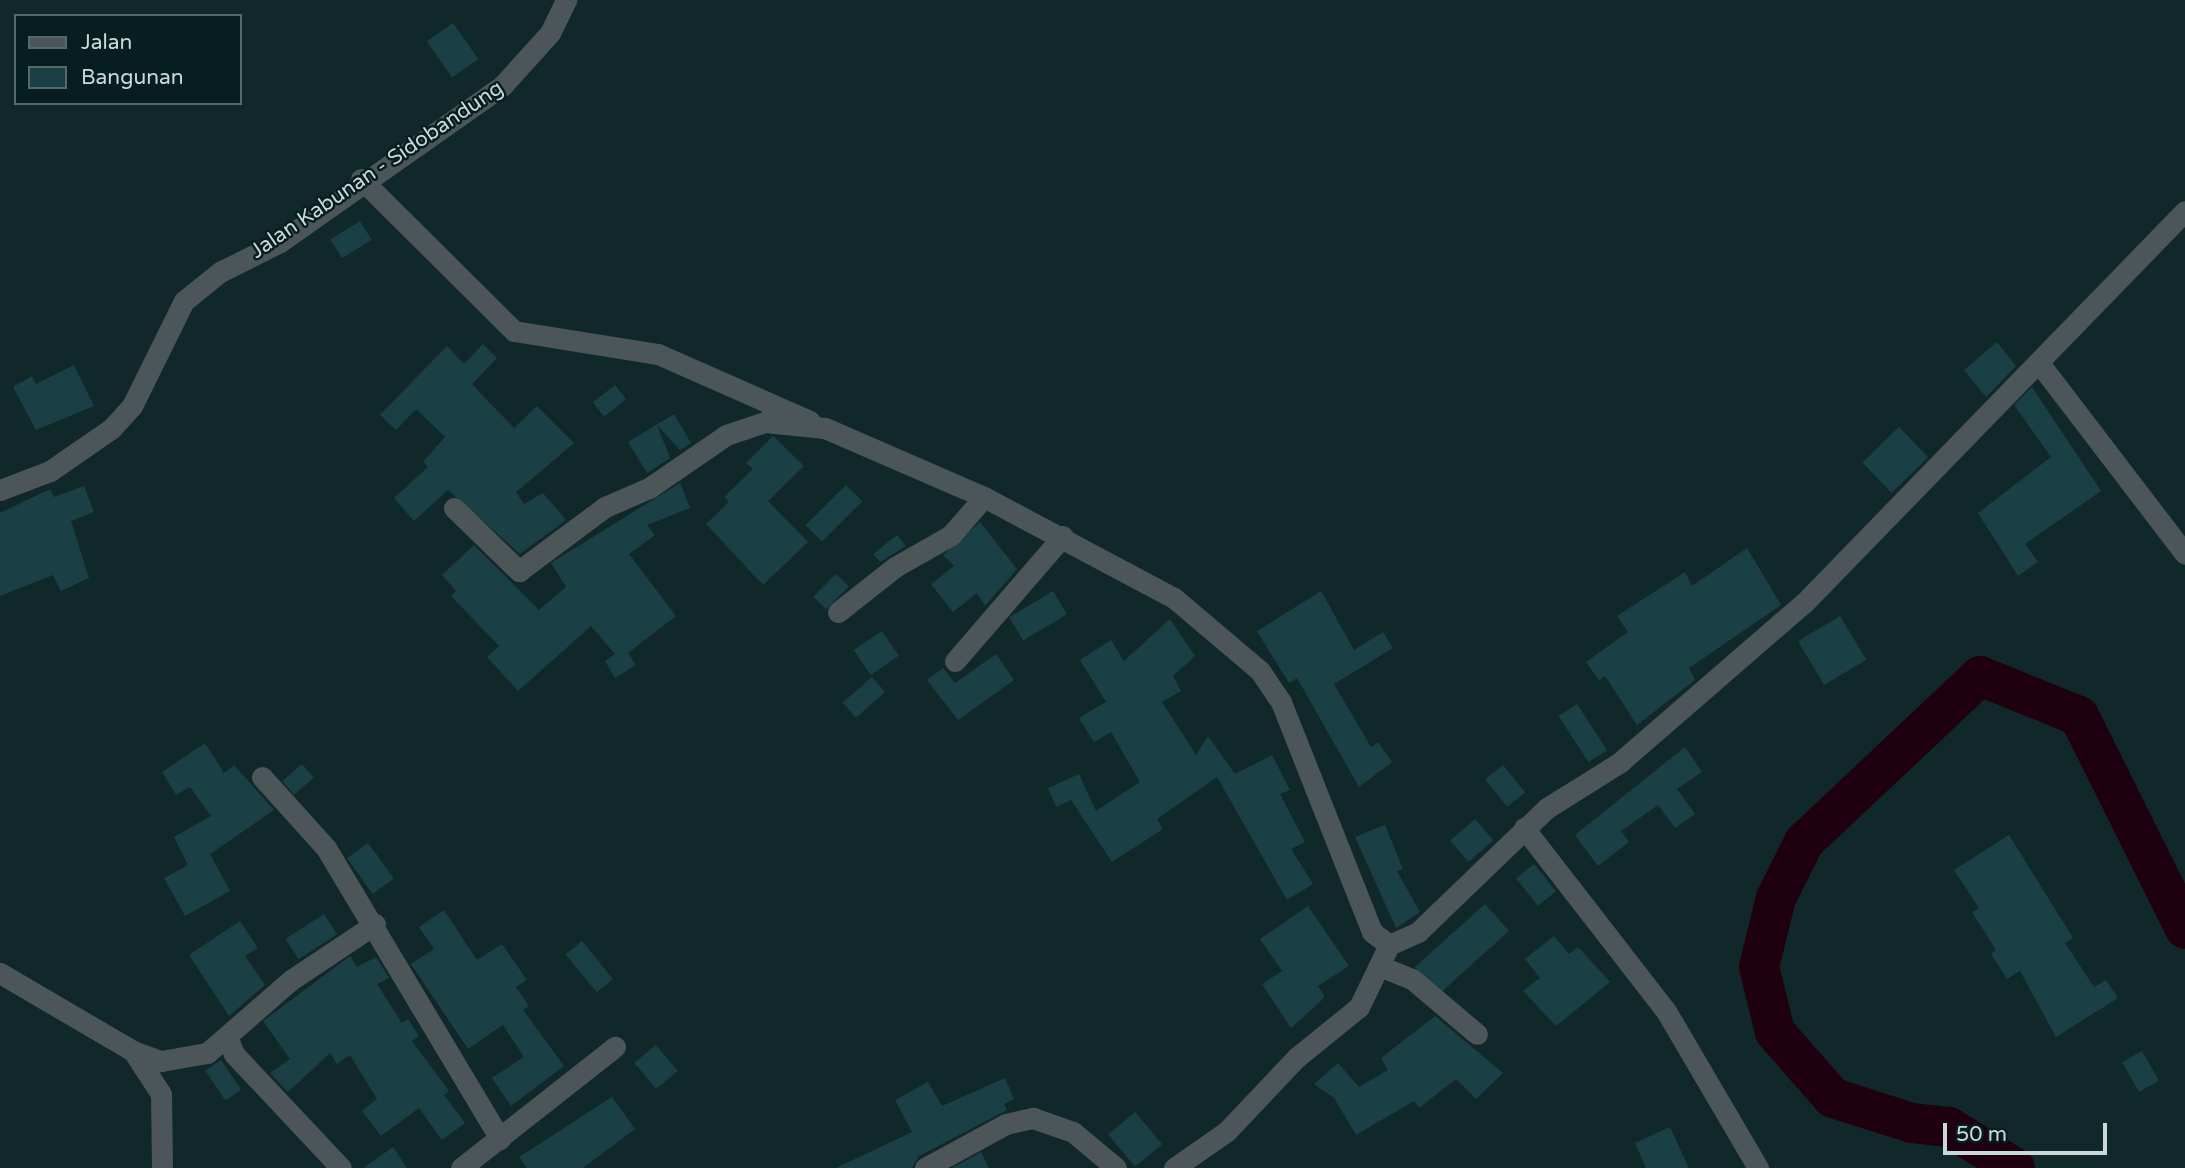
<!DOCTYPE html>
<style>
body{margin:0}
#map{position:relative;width:2185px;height:1168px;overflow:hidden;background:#11282b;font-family:"Varela Round",sans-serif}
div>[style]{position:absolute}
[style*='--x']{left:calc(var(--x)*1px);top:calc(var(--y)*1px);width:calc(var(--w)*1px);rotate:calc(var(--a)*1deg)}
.river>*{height:40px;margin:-20px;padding:0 20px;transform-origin:20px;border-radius:20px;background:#1e000e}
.building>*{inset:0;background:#1a3f45;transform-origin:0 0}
.minor>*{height:21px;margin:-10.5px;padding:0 10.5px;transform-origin:10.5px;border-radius:10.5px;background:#4c5658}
span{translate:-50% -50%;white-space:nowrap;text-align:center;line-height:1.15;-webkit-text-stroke:5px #071e21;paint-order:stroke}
.street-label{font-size:21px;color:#cbd8da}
.legend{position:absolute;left:14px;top:14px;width:228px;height:91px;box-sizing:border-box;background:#071e21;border:2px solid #55686b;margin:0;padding:9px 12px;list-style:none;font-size:21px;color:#cbd8da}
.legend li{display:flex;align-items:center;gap:14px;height:35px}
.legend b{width:35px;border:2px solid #55686b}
.scale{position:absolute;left:1943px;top:1123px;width:164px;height:32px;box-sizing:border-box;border:4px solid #cbd8da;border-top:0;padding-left:9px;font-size:21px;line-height:24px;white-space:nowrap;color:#cbd8da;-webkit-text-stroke:5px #071e21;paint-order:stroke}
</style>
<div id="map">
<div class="river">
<i style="--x:2015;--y:1168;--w:78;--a:-148.2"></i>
<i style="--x:1949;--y:1127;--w:37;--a:-174"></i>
<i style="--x:1912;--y:1123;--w:83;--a:-162.4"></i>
<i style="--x:1833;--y:1098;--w:88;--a:-131.3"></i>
<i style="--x:1775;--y:1032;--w:67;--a:-103.8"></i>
<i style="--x:1759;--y:967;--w:71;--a:-76.2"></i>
<i style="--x:1776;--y:898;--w:63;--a:-63.4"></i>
<i style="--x:1804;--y:842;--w:242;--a:-43.3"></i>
<i style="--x:1980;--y:676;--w:107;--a:22"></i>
<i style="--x:2079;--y:716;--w:238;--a:63.5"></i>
</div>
<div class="building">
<i style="left:453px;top:23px;width:44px;height:32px;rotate:55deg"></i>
<i style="left:360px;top:221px;width:22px;height:35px;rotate:58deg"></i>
<i style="clip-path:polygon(1997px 342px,2016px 366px,1986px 397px,1964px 370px)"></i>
<i style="clip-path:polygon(483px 344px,497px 358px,472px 384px,484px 397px,514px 428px,537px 406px,574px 443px,516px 492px,524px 504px,543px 493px,566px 520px,520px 554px,448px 490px,414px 521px,394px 498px,428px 467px,423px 462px,445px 437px,416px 409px,396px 430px,380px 415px,447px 346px,464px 364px)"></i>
<i style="clip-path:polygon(74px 365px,94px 406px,36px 430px,13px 387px,32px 376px,36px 384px)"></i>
<i style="left:615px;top:385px;width:18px;height:28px;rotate:52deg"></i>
<i style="clip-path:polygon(2032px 387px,2101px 491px,2025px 544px,2038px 562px,2018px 576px,1978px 513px,2051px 457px,2014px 405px)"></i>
<i style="clip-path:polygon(674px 414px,691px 443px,680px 450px,657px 425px,670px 458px,647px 473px,628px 442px)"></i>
<i style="left:1899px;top:427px;width:42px;height:51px;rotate:46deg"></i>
<i style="clip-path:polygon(773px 436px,804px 466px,768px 501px,808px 542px,763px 585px,706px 524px,729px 502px,724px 497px,753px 469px,746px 463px)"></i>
<i style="clip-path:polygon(680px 483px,690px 508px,647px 525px,655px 535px,629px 554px,676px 616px,628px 653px,636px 665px,615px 678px,605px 661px,615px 654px,591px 626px,518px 691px,487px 657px,499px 646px,451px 596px,456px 591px,442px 575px,474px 545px,539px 610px,566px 587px,551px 563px)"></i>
<i style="left:846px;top:485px;width:23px;height:57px;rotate:45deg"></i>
<i style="clip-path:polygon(84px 486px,94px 512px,71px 521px,89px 578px,61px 591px,53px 575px,0 596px,0 513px,50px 489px,54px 497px)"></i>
<i style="clip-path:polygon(980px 522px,1017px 569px,985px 606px,977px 593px,953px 612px,931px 584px,954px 566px,943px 555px)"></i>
<i style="clip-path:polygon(897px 535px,906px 546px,880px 562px,873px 554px)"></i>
<i style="clip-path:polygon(1747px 548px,1781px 605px,1689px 668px,1695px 680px,1637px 725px,1605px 676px,1599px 680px,1586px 662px,1628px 632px,1617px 616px,1685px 572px,1692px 586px)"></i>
<i style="left:836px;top:574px;width:18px;height:32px;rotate:45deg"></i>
<i style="left:1053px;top:591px;width:27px;height:51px;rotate:59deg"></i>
<i style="clip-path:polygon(1321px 591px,1354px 650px,1383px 632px,1393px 648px,1334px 684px,1371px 747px,1378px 742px,1392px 762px,1359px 787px,1297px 678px,1289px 683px,1257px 631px)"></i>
<i style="left:1840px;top:616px;width:51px;height:49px;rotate:59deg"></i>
<i style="clip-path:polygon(1170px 619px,1195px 656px,1173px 676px,1181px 691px,1162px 702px,1196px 755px,1208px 736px,1235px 774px,1272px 755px,1290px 790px,1280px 794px,1305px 842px,1291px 849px,1313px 884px,1287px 900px,1217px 777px,1157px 819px,1163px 829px,1112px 862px,1071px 800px,1056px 807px,1048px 788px,1079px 774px,1096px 811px,1140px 782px,1111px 732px,1094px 742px,1079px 718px,1106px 702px,1080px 660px,1111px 640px,1124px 661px)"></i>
<i style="left:882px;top:631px;width:30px;height:34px;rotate:56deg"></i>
<i style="clip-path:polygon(996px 654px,1014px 680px,958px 720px,927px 680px,943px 668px,955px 683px)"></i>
<i style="left:872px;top:677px;width:20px;height:39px;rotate:49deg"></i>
<i style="left:1577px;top:704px;width:55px;height:22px;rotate:57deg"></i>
<i style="clip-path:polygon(205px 743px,224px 773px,234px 765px,274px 810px,210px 854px,230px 891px,185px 916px,164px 878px,188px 865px,174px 837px,211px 816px,190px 787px,176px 795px,162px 772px)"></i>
<i style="clip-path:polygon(1685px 747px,1702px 772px,1677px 789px,1695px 814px,1675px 828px,1658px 805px,1621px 831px,1629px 842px,1598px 866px,1575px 835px)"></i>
<i style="left:302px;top:764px;width:18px;height:26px;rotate:49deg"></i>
<i style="left:1503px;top:765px;width:35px;height:23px;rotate:51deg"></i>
<i style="left:1475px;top:819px;width:28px;height:33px;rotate:49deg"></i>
<i style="clip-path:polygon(1385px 825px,1403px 869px,1397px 871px,1420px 912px,1396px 928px,1355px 837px)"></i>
<i style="clip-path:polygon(2009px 835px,2073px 938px,2065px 943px,2094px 987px,2106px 980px,2118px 998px,2056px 1037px,2020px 971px,2007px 979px,1991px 954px,1996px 950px,1972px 912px,1979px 908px,1954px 870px)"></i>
<i style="left:368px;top:843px;width:44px;height:26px;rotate:54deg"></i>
<i style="left:1534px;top:864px;width:35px;height:23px;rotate:51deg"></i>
<i style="left:1485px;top:904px;width:36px;height:94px;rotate:48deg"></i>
<i style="clip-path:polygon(1308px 906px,1349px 966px,1318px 986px,1325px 997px,1291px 1028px,1262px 984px,1282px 971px,1260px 939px)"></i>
<i style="clip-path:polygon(444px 910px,477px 960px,502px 944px,527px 980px,516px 987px,529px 1006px,523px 1010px,564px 1066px,511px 1106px,492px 1078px,524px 1057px,503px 1025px,468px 1049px,411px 964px,434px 949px,419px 927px)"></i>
<i style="left:324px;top:914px;width:24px;height:46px;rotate:57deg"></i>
<i style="clip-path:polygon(240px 921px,258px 948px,245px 956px,265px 985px,229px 1016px,189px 955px)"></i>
<i style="clip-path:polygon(1554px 936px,1569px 954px,1578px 947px,1610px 982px,1556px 1026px,1523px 991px,1540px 978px,1525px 959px)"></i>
<i style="left:582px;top:941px;width:49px;height:21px;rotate:51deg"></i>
<i style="clip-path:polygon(350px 956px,357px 967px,376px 957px,389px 978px,377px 984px,402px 1023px,408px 1019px,419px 1036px,412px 1041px,449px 1091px,444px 1095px,465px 1123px,442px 1140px,419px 1108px,381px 1136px,362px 1111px,377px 1099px,350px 1055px,337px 1064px,330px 1053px,288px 1092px,270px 1073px,290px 1059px,263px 1021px)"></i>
<i style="clip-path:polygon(1435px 1016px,1503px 1073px,1476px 1099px,1456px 1079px,1419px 1108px,1414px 1101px,1356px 1135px,1334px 1098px,1314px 1084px,1338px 1063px,1359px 1087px,1388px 1070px,1381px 1058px)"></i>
<i style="left:656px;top:1045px;width:34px;height:28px;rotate:50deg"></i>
<i style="left:2142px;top:1051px;width:34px;height:23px;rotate:60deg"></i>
<i style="left:221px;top:1060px;width:36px;height:19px;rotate:56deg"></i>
<i style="clip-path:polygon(1005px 1078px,1014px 1099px,1004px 1104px,1007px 1110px,919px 1156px,912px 1168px,836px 1168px,912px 1132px,895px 1100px,928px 1082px,942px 1106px)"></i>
<i style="clip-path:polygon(612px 1097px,635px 1129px,583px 1168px,527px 1168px,519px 1157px)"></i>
<i style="left:1135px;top:1112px;width:42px;height:35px;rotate:50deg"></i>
<i style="clip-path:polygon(1670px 1127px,1689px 1168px,1646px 1168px,1635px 1143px)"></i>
<i style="clip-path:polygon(393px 1147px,407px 1168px,363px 1168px)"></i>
<i style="clip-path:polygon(981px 1152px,989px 1168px,952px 1168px)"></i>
</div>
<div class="minor">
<i style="--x:361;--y:179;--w:216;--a:44.8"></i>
<i style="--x:514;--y:331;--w:146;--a:9.1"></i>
<i style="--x:658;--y:354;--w:166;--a:23.8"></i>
<i style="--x:2039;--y:363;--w:240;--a:52.6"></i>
<i style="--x:0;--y:490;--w:53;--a:-20.8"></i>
<i style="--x:50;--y:471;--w:75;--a:-34.7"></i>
<i style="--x:112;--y:428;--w:30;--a:-48"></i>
<i style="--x:132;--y:406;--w:117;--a:-63.7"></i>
<i style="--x:184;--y:301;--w:46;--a:-38.9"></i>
<i style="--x:220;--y:272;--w:67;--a:-26.6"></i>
<i style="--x:280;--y:242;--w:273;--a:-35.1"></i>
<i style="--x:503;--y:85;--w:70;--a:-47.9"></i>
<i style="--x:550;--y:33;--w:37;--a:-64"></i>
<i style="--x:454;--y:508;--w:91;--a:44.1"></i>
<i style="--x:519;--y:571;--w:107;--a:-36.7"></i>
<i style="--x:605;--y:507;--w:48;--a:-23.4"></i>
<i style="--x:649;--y:488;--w:93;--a:-34.5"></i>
<i style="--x:726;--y:435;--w:41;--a:-18.4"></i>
<i style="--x:765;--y:422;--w:60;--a:5.7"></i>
<i style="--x:825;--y:428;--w:173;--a:23.5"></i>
<i style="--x:984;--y:497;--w:215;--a:28"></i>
<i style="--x:1174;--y:598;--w:113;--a:40.3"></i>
<i style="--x:1260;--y:671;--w:37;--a:56"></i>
<i style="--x:1281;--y:702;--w:247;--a:68.4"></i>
<i style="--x:1372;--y:932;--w:21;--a:37"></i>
<i style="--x:1389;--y:945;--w:32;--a:-24"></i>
<i style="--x:1418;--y:932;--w:179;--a:-43.9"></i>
<i style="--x:1547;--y:808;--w:85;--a:-32"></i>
<i style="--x:1619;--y:763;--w:246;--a:-40.9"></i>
<i style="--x:1805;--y:602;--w:545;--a:-45.82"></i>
<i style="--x:838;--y:612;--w:73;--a:-38.3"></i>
<i style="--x:895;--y:567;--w:64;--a:-29.7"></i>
<i style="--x:951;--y:535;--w:50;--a:-49"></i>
<i style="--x:955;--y:661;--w:165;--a:-49.2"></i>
<i style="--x:262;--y:777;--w:96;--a:48"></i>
<i style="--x:326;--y:848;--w:339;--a:59.1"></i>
<i style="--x:1524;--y:828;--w:232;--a:52.2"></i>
<i style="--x:1666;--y:1011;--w:182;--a:59.6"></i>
<i style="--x:1382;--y:967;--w:32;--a:22"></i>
<i style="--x:1412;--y:979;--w:85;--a:40.2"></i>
<i style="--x:0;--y:973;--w:154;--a:30.4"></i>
<i style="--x:133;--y:1051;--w:51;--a:56.9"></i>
<i style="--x:161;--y:1094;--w:74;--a:89.2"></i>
<i style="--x:227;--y:1036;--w:19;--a:69"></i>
<i style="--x:234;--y:1054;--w:156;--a:46.8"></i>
<i style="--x:133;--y:1051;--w:30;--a:20"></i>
<i style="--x:161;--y:1061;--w:47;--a:-9.9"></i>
<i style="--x:207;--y:1053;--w:111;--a:-41"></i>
<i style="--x:291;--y:980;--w:101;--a:-33.7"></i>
<i style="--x:461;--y:1168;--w:196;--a:-38.2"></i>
<i style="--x:925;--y:1168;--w:92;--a:-28.5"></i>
<i style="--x:1006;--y:1124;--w:28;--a:-13"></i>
<i style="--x:1033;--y:1118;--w:42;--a:19.3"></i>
<i style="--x:1073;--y:1132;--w:56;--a:39.9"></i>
<i style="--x:1174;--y:1168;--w:65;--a:-34.9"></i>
<i style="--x:1227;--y:1131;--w:100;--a:-46.6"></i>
<i style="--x:1296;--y:1058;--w:81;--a:-39"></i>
<i style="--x:1359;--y:1007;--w:69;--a:-64.2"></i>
</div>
<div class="street-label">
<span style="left:377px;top:170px;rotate:-34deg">Jalan Kabunan - Sidobandung</span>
</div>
<ul class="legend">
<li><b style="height:9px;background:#4c5658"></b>Jalan</li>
<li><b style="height:19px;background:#1a3f45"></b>Bangunan</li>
</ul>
<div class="scale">50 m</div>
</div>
